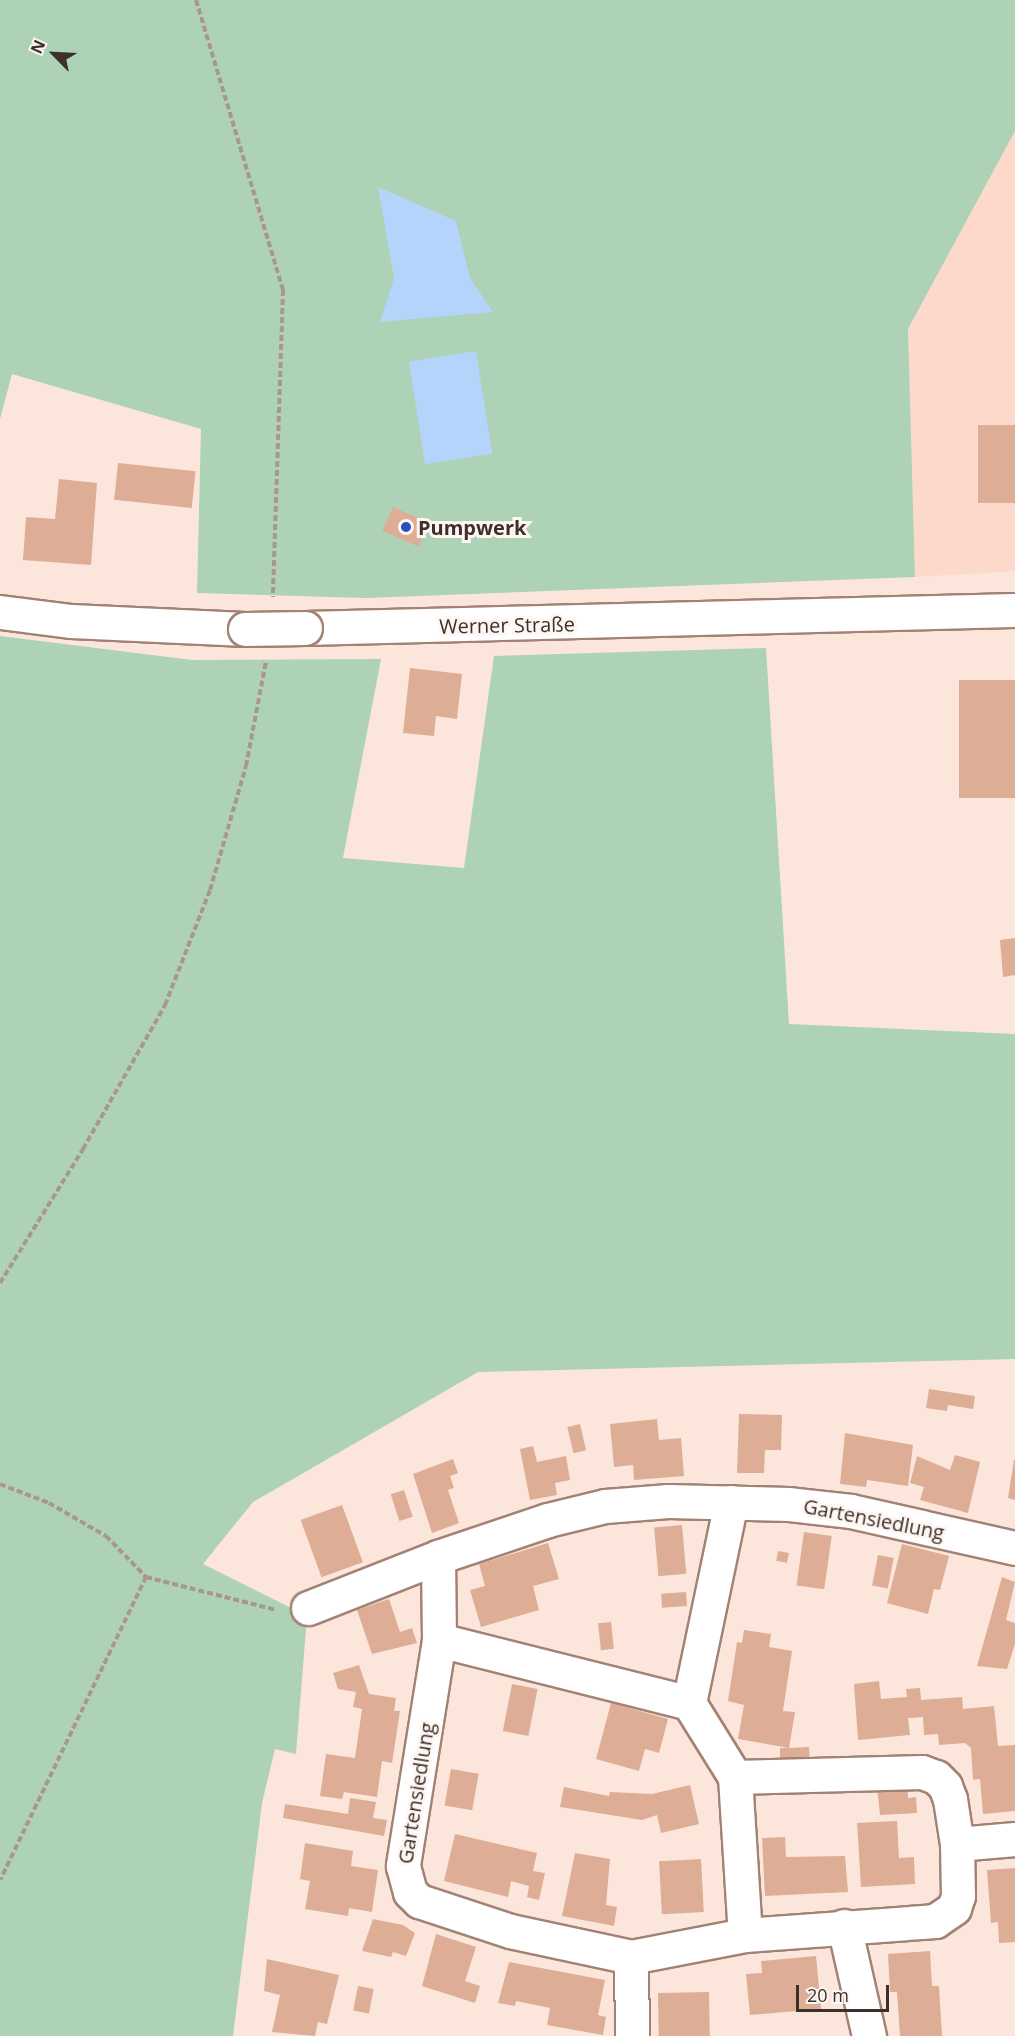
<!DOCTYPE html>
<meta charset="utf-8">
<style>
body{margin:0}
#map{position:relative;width:1015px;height:2036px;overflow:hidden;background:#fce6dc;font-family:"Open Sans",sans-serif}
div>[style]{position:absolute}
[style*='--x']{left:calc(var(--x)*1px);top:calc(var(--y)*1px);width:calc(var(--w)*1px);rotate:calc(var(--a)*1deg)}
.built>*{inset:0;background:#fcd9ca}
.green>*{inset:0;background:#add2b6}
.water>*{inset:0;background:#b4d4fc;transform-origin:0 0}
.building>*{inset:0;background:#ddad95;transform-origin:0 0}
.path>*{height:4px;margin-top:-2px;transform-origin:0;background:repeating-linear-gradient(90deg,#a9978f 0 6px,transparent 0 9px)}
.roads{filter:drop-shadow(2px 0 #a38274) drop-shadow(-2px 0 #a38274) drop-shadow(0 2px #a38274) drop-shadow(0 -2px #a38274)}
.minor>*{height:33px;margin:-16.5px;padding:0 16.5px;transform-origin:16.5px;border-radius:16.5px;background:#fff}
.primary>*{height:33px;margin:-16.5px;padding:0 16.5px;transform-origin:16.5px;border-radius:16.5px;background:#fff}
.bridges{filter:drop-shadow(2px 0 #a38274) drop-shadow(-2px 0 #a38274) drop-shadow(0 2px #a38274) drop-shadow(0 -2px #a38274)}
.primary-bridge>*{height:33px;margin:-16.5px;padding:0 16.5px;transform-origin:16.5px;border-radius:16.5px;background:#fff}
.dots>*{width:16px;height:16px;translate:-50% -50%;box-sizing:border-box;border:3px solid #fef6f3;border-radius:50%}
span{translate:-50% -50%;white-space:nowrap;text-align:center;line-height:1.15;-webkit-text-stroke:6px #fef6f3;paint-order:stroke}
.poi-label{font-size:20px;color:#3d2f29;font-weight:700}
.left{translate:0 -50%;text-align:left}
.street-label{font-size:20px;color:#3d2f29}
.north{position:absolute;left:24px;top:24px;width:60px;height:60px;-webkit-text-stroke:4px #fef6f3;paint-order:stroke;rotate:294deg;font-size:16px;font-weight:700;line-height:24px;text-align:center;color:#3d2f29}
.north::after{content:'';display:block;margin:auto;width:21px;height:27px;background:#3d2f29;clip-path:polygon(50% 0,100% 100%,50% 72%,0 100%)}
.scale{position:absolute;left:796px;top:1985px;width:93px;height:27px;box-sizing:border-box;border:3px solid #3d2f29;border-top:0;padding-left:8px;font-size:18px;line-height:21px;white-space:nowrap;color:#3d2f29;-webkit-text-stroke:4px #fef6f3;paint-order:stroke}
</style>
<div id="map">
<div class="built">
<i style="clip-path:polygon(1015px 131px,1015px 571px,915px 577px,908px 329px)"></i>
</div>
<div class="green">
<i style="clip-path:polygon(0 0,1015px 0,1015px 131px,908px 329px,915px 577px,366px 598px,197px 593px,201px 429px,12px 374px,0 419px)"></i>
<i style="clip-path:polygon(0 636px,192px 660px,381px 659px,343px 858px,464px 868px,494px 656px,766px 648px,789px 1024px,1015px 1034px,1015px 1359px,478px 1372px,253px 1502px,203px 1564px,307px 1616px,296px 1754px,275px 1749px,262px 1803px,233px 2036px,0 2036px)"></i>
</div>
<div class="water">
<i style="clip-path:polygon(378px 187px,456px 221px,470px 278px,493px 312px,380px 322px,394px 278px)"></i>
<i style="left:476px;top:351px;width:104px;height:68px;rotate:81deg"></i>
</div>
<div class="building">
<i style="left:1015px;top:425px;width:78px;height:37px;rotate:90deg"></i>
<i style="left:118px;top:463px;width:78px;height:37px;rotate:6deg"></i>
<i style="clip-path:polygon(59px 479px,97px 483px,91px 565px,23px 560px,26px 517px,55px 519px)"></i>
<i style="left:393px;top:507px;width:39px;height:26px;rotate:24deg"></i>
<i style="clip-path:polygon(410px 668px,462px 674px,457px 719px,436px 716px,434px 736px,403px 733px)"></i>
<i style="left:959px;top:680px;width:56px;height:118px"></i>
<i style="clip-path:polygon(1015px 938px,1015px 975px,1003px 977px,1000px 940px)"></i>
<i style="clip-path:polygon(929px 1389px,975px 1396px,973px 1409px,948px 1405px,947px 1411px,926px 1408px)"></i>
<i style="clip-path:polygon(739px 1414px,782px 1415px,781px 1450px,765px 1450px,764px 1473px,737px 1473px)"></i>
<i style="clip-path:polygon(657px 1419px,659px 1440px,681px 1438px,684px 1476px,634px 1480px,633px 1465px,614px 1467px,610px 1424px)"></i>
<i style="left:580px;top:1424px;width:27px;height:13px;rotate:77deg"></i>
<i style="clip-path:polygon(845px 1433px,913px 1445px,908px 1486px,867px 1480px,866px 1487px,840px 1484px)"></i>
<i style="clip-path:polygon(533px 1446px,537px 1462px,566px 1456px,570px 1480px,555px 1483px,557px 1495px,530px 1500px,520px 1449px)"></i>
<i style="clip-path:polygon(955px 1455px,980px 1462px,968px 1513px,920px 1500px,924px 1487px,910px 1483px,917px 1456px,950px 1470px)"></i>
<i style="clip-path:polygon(453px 1459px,458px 1473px,450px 1476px,454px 1488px,448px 1490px,459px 1523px,432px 1533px,413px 1474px)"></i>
<i style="clip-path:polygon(1014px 1460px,1015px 1460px,1015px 1500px,1008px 1498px)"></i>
<i style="left:404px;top:1490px;width:28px;height:14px;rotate:72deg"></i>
<i style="left:342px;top:1505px;width:61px;height:44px;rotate:70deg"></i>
<i style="left:682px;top:1525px;width:49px;height:28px;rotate:85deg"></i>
<i style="left:804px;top:1532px;width:28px;height:54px;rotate:8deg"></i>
<i style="clip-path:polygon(548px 1543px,559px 1579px,533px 1586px,539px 1610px,481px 1627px,470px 1590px,485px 1586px,479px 1564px)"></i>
<i style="clip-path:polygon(902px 1544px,949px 1556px,940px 1590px,934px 1589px,928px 1614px,887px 1603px)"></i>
<i style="left:778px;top:1551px;width:11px;height:10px;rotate:10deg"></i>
<i style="left:878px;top:1555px;width:16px;height:31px;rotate:11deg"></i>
<i style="clip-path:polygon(1002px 1577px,1015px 1582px,1006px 1620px,1015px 1623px,1015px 1644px,1007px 1669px,977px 1666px)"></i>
<i style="left:686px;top:1592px;width:14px;height:25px;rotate:86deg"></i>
<i style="clip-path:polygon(389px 1599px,400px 1632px,412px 1628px,417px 1643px,372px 1654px,357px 1610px)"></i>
<i style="left:611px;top:1622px;width:27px;height:13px;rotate:84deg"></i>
<i style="clip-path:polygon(744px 1630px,771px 1634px,769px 1647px,792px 1651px,783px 1711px,795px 1712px,789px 1748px,809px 1747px,810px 1763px,780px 1764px,780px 1748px,789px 1748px,738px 1739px,744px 1705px,728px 1701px,737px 1642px,742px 1643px)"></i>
<i style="clip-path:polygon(359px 1665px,369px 1694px,396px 1698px,394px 1711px,400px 1711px,392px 1763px,382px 1761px,377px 1797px,344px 1792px,342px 1799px,320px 1796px,326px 1754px,355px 1758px,362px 1709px,353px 1707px,356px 1692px,338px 1689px,333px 1673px)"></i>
<i style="clip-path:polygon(879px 1681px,881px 1699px,907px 1697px,906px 1689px,920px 1688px,921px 1700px,962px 1697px,963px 1709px,994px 1706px,998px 1746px,1015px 1745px,1015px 1811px,983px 1814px,980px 1779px,973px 1780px,971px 1748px,965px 1743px,939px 1745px,938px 1734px,924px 1735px,923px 1717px,908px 1718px,910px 1735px,858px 1740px,854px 1684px)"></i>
<i style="left:512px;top:1684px;width:26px;height:48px;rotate:11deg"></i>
<i style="clip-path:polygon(611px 1703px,668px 1719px,659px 1753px,645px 1749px,639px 1771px,596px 1759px)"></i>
<i style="left:451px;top:1769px;width:28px;height:37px;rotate:10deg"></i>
<i style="clip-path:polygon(907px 1784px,908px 1798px,916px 1797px,917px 1813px,880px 1815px,877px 1786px)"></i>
<i style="clip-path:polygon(690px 1785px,699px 1824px,661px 1833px,657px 1815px,642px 1820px,560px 1807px,564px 1787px,609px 1796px,610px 1792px,652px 1794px)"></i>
<i style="clip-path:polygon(350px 1798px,376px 1802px,373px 1818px,387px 1820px,384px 1836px,283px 1818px,285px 1804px,348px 1814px)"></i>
<i style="clip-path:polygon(897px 1821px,899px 1858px,914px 1857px,915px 1884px,861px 1887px,857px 1823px)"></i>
<i style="clip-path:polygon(455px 1834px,537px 1853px,533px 1871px,545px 1873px,539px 1900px,527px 1897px,529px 1886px,511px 1881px,508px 1897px,444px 1881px)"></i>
<i style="clip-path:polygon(785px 1837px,786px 1857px,845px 1856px,848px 1892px,765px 1896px,762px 1838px)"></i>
<i style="clip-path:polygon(305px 1843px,353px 1851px,351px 1866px,378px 1870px,372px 1912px,349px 1908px,348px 1916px,305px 1909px,310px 1881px,300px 1879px)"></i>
<i style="clip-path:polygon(575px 1853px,610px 1859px,606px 1905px,617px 1907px,614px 1926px,562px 1916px)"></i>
<i style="left:701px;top:1859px;width:53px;height:42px;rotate:87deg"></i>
<i style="clip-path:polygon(1015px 1868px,1015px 1942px,999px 1943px,998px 1922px,991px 1923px,987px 1870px)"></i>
<i style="clip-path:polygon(373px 1919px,403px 1925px,415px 1933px,406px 1956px,393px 1952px,391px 1957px,362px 1951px)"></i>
<i style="clip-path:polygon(436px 1934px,476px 1947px,465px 1981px,480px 1986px,475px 2003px,422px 1986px)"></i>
<i style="clip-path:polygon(930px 1951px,932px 1986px,939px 1986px,942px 2036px,900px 2036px,897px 1992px,890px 1992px,888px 1954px)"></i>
<i style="clip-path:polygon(816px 1956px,821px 2009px,750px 2015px,746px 1974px,762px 1973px,761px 1961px)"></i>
<i style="clip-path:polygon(267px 1959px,339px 1975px,327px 2024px,318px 2022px,315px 2036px,272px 2032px,280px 1995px,264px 1991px)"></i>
<i style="clip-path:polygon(509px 1962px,605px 1980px,598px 2015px,606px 2017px,603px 2035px,547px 2025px,550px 2008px,516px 2001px,515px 2006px,498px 2003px)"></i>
<i style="left:358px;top:1986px;width:16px;height:25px;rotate:11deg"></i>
<i style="left:709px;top:1992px;width:44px;height:51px;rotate:89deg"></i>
</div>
<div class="path">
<i style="--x:196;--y:0;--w:303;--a:73.3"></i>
<i style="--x:283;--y:290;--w:307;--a:91.9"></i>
<i style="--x:0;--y:1283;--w:158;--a:-58.2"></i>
<i style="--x:83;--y:1149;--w:166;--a:-60.3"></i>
<i style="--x:165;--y:1005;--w:123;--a:-68.6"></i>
<i style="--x:210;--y:890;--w:129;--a:-73.8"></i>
<i style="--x:246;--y:766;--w:107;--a:-79.2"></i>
<i style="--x:0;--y:1484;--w:53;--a:21.2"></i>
<i style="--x:49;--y:1503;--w:66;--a:30.1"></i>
<i style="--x:106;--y:1536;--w:57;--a:45.7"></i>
<i style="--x:146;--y:1577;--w:336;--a:115.7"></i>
<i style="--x:146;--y:1577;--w:134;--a:14.2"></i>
</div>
<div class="roads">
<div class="minor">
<i style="--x:731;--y:1502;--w:205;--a:101.8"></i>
<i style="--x:689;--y:1703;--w:87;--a:58.1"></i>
<i style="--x:735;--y:1777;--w:158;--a:86.4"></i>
<i style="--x:1015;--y:1548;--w:168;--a:-167.3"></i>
<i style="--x:851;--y:1511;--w:62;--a:-173.6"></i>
<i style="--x:789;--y:1504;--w:121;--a:-178.6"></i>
<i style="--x:668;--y:1501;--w:63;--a:175.5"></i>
<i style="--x:605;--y:1506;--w:59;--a:166.2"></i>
<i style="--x:548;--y:1520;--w:116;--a:161.4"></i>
<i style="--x:438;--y:1557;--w:83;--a:89.3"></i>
<i style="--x:439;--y:1640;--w:229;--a:99.1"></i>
<i style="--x:403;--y:1866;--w:27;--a:75"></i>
<i style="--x:410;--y:1892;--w:13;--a:45"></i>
<i style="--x:419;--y:1901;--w:96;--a:18.2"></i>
<i style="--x:510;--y:1931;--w:124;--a:12.1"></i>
<i style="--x:631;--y:1957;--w:116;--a:-10.9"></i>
<i style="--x:745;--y:1935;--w:191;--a:-4.2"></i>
<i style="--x:935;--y:1921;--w:23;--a:-34"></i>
<i style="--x:954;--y:1908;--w:13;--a:-72"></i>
<i style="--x:958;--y:1896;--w:52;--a:-91.1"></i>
<i style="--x:957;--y:1844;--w:58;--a:-4.9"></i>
<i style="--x:308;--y:1608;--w:140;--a:-21.4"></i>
<i style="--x:439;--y:1640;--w:258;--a:14.1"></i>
<i style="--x:735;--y:1777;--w:187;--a:-1.5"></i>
<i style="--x:922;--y:1772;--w:15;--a:20"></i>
<i style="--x:936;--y:1777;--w:13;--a:45"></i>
<i style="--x:945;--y:1786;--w:14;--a:69"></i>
<i style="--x:950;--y:1799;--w:46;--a:81.2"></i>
<i style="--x:844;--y:1926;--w:113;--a:77.2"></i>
<i style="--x:631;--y:1957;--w:79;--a:89.3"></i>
</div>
<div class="primary">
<i style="--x:0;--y:612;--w:72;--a:7.2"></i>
<i style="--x:71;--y:621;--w:174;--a:2.6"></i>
<i style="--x:305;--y:628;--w:710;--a:-1.45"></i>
</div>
</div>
<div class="bridges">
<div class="primary-bridge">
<i style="--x:245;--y:629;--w:60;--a:-1"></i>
</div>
</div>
<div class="dots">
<i style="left:406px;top:527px;background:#2a50c0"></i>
</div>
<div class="poi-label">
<span class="left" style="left:418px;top:527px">Pumpwerk</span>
</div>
<div class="street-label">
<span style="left:507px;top:625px;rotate:-1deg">Werner Straße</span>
<span style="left:874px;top:1519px;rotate:11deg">Gartensiedlung</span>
<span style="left:416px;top:1793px;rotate:-81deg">Gartensiedlung</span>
</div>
<div class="north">N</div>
<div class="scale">20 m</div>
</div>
